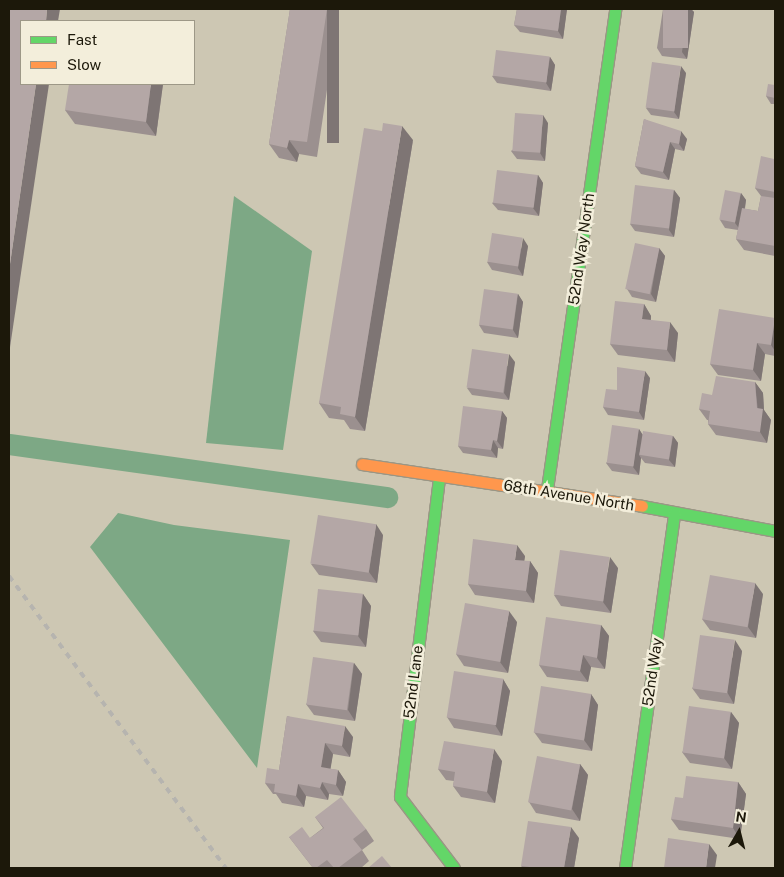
<!DOCTYPE html>
<style>
body{margin:0}
#map{position:relative;width:784px;height:877px;overflow:hidden;background:#cdc7b3;font-family:"Public Sans",sans-serif}
div>[style]{position:absolute}
[style*='--x']{left:calc(var(--x)*1px);top:calc(var(--y)*1px);width:calc(var(--w)*1px);rotate:calc(var(--a)*1deg)}
.water>*{inset:0;background:#7da885}
.canal>*{height:21px;margin:-10.5px;padding:0 10.5px;transform-origin:10.5px;border-radius:10.5px;background:#7da885}
.roads{filter:drop-shadow(1px 0 #9a9685) drop-shadow(-1px 0 #9a9685) drop-shadow(0 1px #9a9685) drop-shadow(0 -1px #9a9685)}
.fast>*{height:11px;margin:-5.5px;padding:0 5.5px;transform-origin:5.5px;border-radius:5.5px;background:#63d668}
.slow>*{height:11px;margin:-5.5px;padding:0 5.5px;transform-origin:5.5px;border-radius:5.5px;background:#ff974d}
.rail>*{height:4px;margin-top:-2px;transform-origin:0;background:repeating-linear-gradient(90deg,#b6b4af 0 6px,transparent 0 12px)}
.wall>*{inset:0;background:#9b908f}
.shaded-wall>*{inset:0;background:#7e7574;transform-origin:0 0}
.building>*{inset:0;background:#b4a7a6;transform-origin:0 0}
span{translate:-50% -50%;white-space:nowrap;text-align:center;line-height:1.15;-webkit-text-stroke:5px #f3eedb;paint-order:stroke}
.street-label{font-size:15px;color:#1c180a}
.frame{position:absolute;inset:0;border:10px solid #1c180a;pointer-events:none}
.legend{position:absolute;left:20px;top:20px;width:175px;height:65px;box-sizing:border-box;background:#f3eedb;border:1px solid #9d9887;margin:0;padding:6px 9px;list-style:none;font-size:15px;color:#1c180a}
.legend li{display:flex;align-items:center;gap:10px;height:25px}
.legend b{width:25px;border:1px solid #9d9887}
.north{position:absolute;left:714px;top:807px;width:50px;height:50px;-webkit-text-stroke:4px #f3eedb;paint-order:stroke;rotate:8deg;font-size:14px;font-weight:700;line-height:20px;text-align:center;color:#1c180a}
.north::after{content:'';display:block;margin:auto;width:18px;height:22px;background:#1c180a;clip-path:polygon(50% 0,100% 100%,50% 72%,0 100%)}
</style>
<div id="map">
<div class="water">
<i style="clip-path:polygon(234px 196px,312px 251px,283px 450px,206px 443px)"></i>
<i style="clip-path:polygon(118px 513px,174px 525px,290px 540px,257px 768px,90px 547px)"></i>
</div>
<div class="canal">
<i style="--x:9;--y:444;--w:382;--a:8"></i>
</div>
<div class="roads">
<div class="fast">
<i style="--x:439;--y:478;--w:321;--a:97"></i>
<i style="--x:400;--y:797;--w:89;--a:52.7"></i>
<i style="--x:547;--y:489;--w:485;--a:-81.9"></i>
<i style="--x:642;--y:506;--w:135;--a:10.6"></i>
<i style="--x:625;--y:868;--w:358;--a:-82.1"></i>
</div>
<div class="slow">
<i style="--x:362;--y:464;--w:283;--a:8.5"></i>
</div>
</div>
<div class="rail">
<i style="--x:9;--y:576;--w:364;--a:53.4"></i>
</div>
<div class="wall">
<i style="clip-path:polygon(290px 9px,339px 9px,317px 157px,299px 154px,297px 162px,279px 158px,269px 144px)"></i>
<i style="clip-path:polygon(517px 9px,567px 9px,563px 39px,520px 32px,514px 25px)"></i>
<i style="clip-path:polygon(663px 9px,691px 9px,694px 12px,687px 59px,662px 56px,657px 48px)"></i>
<i style="clip-path:polygon(550px 57px,555px 65px,551px 91px,497px 83px,492px 76px)"></i>
<i style="clip-path:polygon(686px 73px,679px 119px,651px 115px,646px 108px)"></i>
<i style="clip-path:polygon(163px 84px,156px 136px,75px 124px,65px 110px)"></i>
<i style="clip-path:polygon(775px 85px,775px 104px,771px 104px,766px 96px)"></i>
<i style="clip-path:polygon(644px 119px,687px 139px,684px 151px,675px 149px,669px 180px,641px 174px,635px 166px)"></i>
<i style="clip-path:polygon(548px 123px,545px 161px,517px 159px,511px 151px)"></i>
<i style="clip-path:polygon(413px 140px,365px 431px,350px 429px,344px 420px,329px 418px,319px 403px)"></i>
<i style="clip-path:polygon(775px 151px,775px 256px,744px 250px,736px 239px,738px 230px,725px 228px,720px 220px,741px 193px,746px 200px,745px 209px,758px 211px,761px 196px,755px 188px,774px 159px)"></i>
<i style="clip-path:polygon(538px 175px,543px 183px,539px 216px,498px 210px,492px 203px)"></i>
<i style="clip-path:polygon(674px 190px,680px 198px,674px 237px,635px 231px,630px 224px)"></i>
<i style="clip-path:polygon(528px 246px,523px 276px,492px 270px,487px 262px)"></i>
<i style="clip-path:polygon(659px 248px,665px 256px,656px 302px,632px 297px,627px 289px)"></i>
<i style="clip-path:polygon(518px 294px,523px 302px,518px 338px,484px 333px,479px 325px)"></i>
<i style="clip-path:polygon(644px 304px,651px 316px,651px 320px,678px 333px,675px 362px,618px 355px,610px 344px)"></i>
<i style="clip-path:polygon(775px 318px,775px 356px,765px 354px,761px 381px,718px 375px,710px 364px)"></i>
<i style="clip-path:polygon(515px 362px,509px 400px,472px 395px,467px 388px)"></i>
<i style="clip-path:polygon(650px 378px,644px 420px,608px 415px,603px 407px,617px 390px)"></i>
<i style="clip-path:polygon(755px 382px,763px 393px,764px 410px,771px 420px,767px 443px,716px 435px,708px 424px,708px 420px,707px 420px,699px 409px,712px 395px)"></i>
<i style="clip-path:polygon(502px 411px,507px 418px,503px 449px,498px 448px,497px 458px,463px 453px,458px 446px)"></i>
<i style="clip-path:polygon(639px 429px,642px 434px,673px 436px,678px 443px,675px 467px,645px 463px,641px 458px,639px 475px,612px 471px,606px 463px)"></i>
<i style="clip-path:polygon(383px 535px,377px 583px,319px 575px,311px 564px)"></i>
<i style="clip-path:polygon(525px 556px,524px 561px,530px 561px,538px 573px,534px 603px,475px 595px,468px 584px)"></i>
<i style="clip-path:polygon(618px 568px,611px 613px,561px 606px,554px 595px)"></i>
<i style="clip-path:polygon(363px 594px,371px 606px,366px 647px,321px 642px,313px 631px)"></i>
<i style="clip-path:polygon(763px 594px,756px 638px,710px 630px,702px 619px)"></i>
<i style="clip-path:polygon(517px 622px,508px 673px,464px 666px,456px 654px)"></i>
<i style="clip-path:polygon(601px 625px,609px 636px,605px 669px,591px 667px,588px 682px,547px 677px,539px 665px)"></i>
<i style="clip-path:polygon(742px 651px,734px 704px,700px 699px,692px 688px)"></i>
<i style="clip-path:polygon(354px 663px,362px 674px,355px 721px,314px 715px,306px 704px)"></i>
<i style="clip-path:polygon(503px 679px,510px 691px,502px 736px,454px 728px,447px 717px)"></i>
<i style="clip-path:polygon(591px 694px,598px 705px,592px 751px,542px 743px,534px 732px)"></i>
<i style="clip-path:polygon(731px 712px,739px 723px,732px 769px,690px 763px,682px 752px)"></i>
<i style="clip-path:polygon(287px 716px,353px 737px,350px 757px,333px 754px,330px 769px,338px 770px,346px 782px,343px 796px,329px 794px,328px 800px,306px 796px,304px 807px,282px 803px,276px 794px,273px 794px,265px 783px,279px 770px)"></i>
<i style="clip-path:polygon(502px 761px,495px 803px,461px 797px,453px 786px,454px 781px,446px 780px,438px 769px)"></i>
<i style="clip-path:polygon(580px 764px,588px 775px,580px 821px,536px 813px,529px 802px)"></i>
<i style="clip-path:polygon(738px 782px,746px 794px,740px 839px,679px 830px,671px 819px,683px 798px)"></i>
<i style="clip-path:polygon(315px 817px,366px 829px,374px 841px,362px 850px,369px 861px,361px 868px,313px 868px,289px 837px,310px 838px,323px 828px)"></i>
<i style="clip-path:polygon(579px 838px,574px 868px,523px 868px,521px 866px)"></i>
</div>
<div class="shaded-wall">
<i style="clip-path:polygon(47px 9px,60px 9px,58px 21px,46px 21px)"></i>
<i style="left:327px;top:9px;width:12px;height:134px"></i>
<i style="clip-path:polygon(561px 9px,567px 9px,563px 39px,558px 31px)"></i>
<i style="clip-path:polygon(688px 9px,691px 9px,694px 12px,687px 59px,682px 52px)"></i>
<i style="clip-path:polygon(550px 57px,555px 65px,551px 91px,546px 83px)"></i>
<i style="clip-path:polygon(681px 66px,686px 73px,679px 119px,674px 112px)"></i>
<i style="clip-path:polygon(36px 84px,49px 84px,9px 354px,9px 271px)"></i>
<i style="clip-path:polygon(151px 84px,163px 84px,156px 136px,146px 122px)"></i>
<i style="clip-path:polygon(543px 115px,548px 123px,545px 161px,540px 153px)"></i>
<i style="clip-path:polygon(402px 126px,413px 140px,365px 431px,355px 417px)"></i>
<i style="clip-path:polygon(681px 131px,687px 139px,684px 151px,679px 144px)"></i>
<i style="clip-path:polygon(289px 140px,299px 154px,297px 162px,287px 148px)"></i>
<i style="clip-path:polygon(670px 142px,675px 149px,669px 180px,663px 172px)"></i>
<i style="clip-path:polygon(538px 175px,543px 183px,539px 216px,533px 208px)"></i>
<i style="clip-path:polygon(674px 190px,680px 198px,674px 237px,669px 230px)"></i>
<i style="clip-path:polygon(741px 193px,746px 200px,741px 231px,735px 223px)"></i>
<i style="clip-path:polygon(523px 238px,528px 246px,523px 276px,518px 268px)"></i>
<i style="clip-path:polygon(659px 248px,665px 256px,656px 302px,651px 294px)"></i>
<i style="clip-path:polygon(518px 294px,523px 302px,518px 338px,513px 330px)"></i>
<i style="clip-path:polygon(644px 304px,651px 316px,650px 330px,642px 319px)"></i>
<i style="clip-path:polygon(775px 318px,775px 351px,771px 345px)"></i>
<i style="clip-path:polygon(670px 322px,678px 333px,675px 362px,667px 350px)"></i>
<i style="clip-path:polygon(757px 343px,765px 354px,761px 381px,753px 370px)"></i>
<i style="clip-path:polygon(509px 354px,515px 362px,509px 400px,504px 393px)"></i>
<i style="clip-path:polygon(645px 371px,650px 378px,644px 420px,639px 412px)"></i>
<i style="clip-path:polygon(755px 382px,763px 393px,764px 410px,771px 420px,767px 443px,760px 432px)"></i>
<i style="clip-path:polygon(502px 411px,507px 418px,503px 449px,497px 441px)"></i>
<i style="clip-path:polygon(639px 429px,644px 437px,639px 455px,641px 458px,639px 475px,633px 467px)"></i>
<i style="clip-path:polygon(673px 436px,678px 443px,675px 467px,669px 460px)"></i>
<i style="clip-path:polygon(493px 440px,498px 448px,497px 458px,491px 450px)"></i>
<i style="clip-path:polygon(376px 524px,383px 535px,377px 583px,369px 572px)"></i>
<i style="clip-path:polygon(517px 545px,525px 556px,523px 571px,515px 560px)"></i>
<i style="clip-path:polygon(610px 557px,618px 568px,611px 613px,603px 602px)"></i>
<i style="clip-path:polygon(530px 561px,538px 573px,534px 603px,526px 591px)"></i>
<i style="clip-path:polygon(755px 583px,763px 594px,756px 638px,748px 627px)"></i>
<i style="clip-path:polygon(363px 594px,371px 606px,366px 647px,358px 636px)"></i>
<i style="clip-path:polygon(509px 611px,517px 622px,508px 673px,500px 662px)"></i>
<i style="clip-path:polygon(601px 625px,609px 636px,605px 669px,597px 658px)"></i>
<i style="clip-path:polygon(735px 640px,742px 651px,734px 704px,727px 692px)"></i>
<i style="clip-path:polygon(583px 655px,591px 667px,588px 682px,580px 671px)"></i>
<i style="clip-path:polygon(354px 663px,362px 674px,355px 721px,348px 710px)"></i>
<i style="clip-path:polygon(503px 679px,510px 691px,502px 736px,495px 725px)"></i>
<i style="clip-path:polygon(591px 694px,598px 705px,592px 751px,584px 740px)"></i>
<i style="clip-path:polygon(731px 712px,739px 723px,732px 769px,724px 758px)"></i>
<i style="clip-path:polygon(345px 726px,353px 737px,350px 757px,342px 746px)"></i>
<i style="clip-path:polygon(325px 743px,333px 754px,329px 778px,321px 767px)"></i>
<i style="clip-path:polygon(494px 749px,502px 761px,495px 803px,487px 792px)"></i>
<i style="clip-path:polygon(580px 764px,588px 775px,580px 821px,572px 809px)"></i>
<i style="clip-path:polygon(338px 770px,346px 782px,343px 796px,336px 785px)"></i>
<i style="clip-path:polygon(322px 782px,329px 794px,328px 800px,320px 788px)"></i>
<i style="clip-path:polygon(738px 782px,746px 794px,740px 839px,733px 828px)"></i>
<i style="clip-path:polygon(298px 784px,306px 796px,304px 807px,296px 796px)"></i>
<i style="clip-path:polygon(571px 827px,579px 838px,574px 868px,564px 868px)"></i>
<i style="clip-path:polygon(709px 844px,717px 855px,715px 868px,706px 868px)"></i>
</div>
<div class="building">
<i style="clip-path:polygon(9px 9px,47px 9px,46px 21px,21px 21px,21px 84px,36px 84px,9px 271px)"></i>
<i style="clip-path:polygon(290px 9px,327px 9px,307px 142px,289px 140px,287px 148px,269px 144px)"></i>
<i style="clip-path:polygon(517px 9px,561px 9px,558px 31px,514px 25px)"></i>
<i style="left:663px;top:9px;width:25px;height:39px"></i>
<i style="left:496px;top:50px;width:54px;height:26px;rotate:7deg"></i>
<i style="left:652px;top:62px;width:29px;height:46px;rotate:8deg"></i>
<i style="clip-path:polygon(69px 84px,151px 84px,146px 122px,65px 110px)"></i>
<i style="clip-path:polygon(768px 84px,775px 85px,775px 98px,766px 96px)"></i>
<i style="left:515px;top:113px;width:28px;height:38px;rotate:4deg"></i>
<i style="clip-path:polygon(644px 119px,681px 131px,679px 144px,670px 142px,663px 172px,635px 166px)"></i>
<i style="clip-path:polygon(383px 123px,402px 126px,355px 417px,340px 414px,341px 407px,319px 403px,364px 128px,382px 131px)"></i>
<i style="clip-path:polygon(775px 151px,775px 192px,755px 188px,761px 156px,774px 159px)"></i>
<i style="left:497px;top:170px;width:41px;height:33px;rotate:7deg"></i>
<i style="left:635px;top:185px;width:39px;height:39px;rotate:7deg"></i>
<i style="left:725px;top:190px;width:16px;height:30px;rotate:11deg"></i>
<i style="clip-path:polygon(761px 196px,775px 198px,775px 246px,736px 239px,742px 208px,758px 211px)"></i>
<i style="left:492px;top:233px;width:31px;height:29px;rotate:9deg"></i>
<i style="left:635px;top:243px;width:25px;height:47px;rotate:12deg"></i>
<i style="left:484px;top:289px;width:34px;height:36px;rotate:8deg"></i>
<i style="clip-path:polygon(615px 301px,644px 304px,642px 319px,670px 322px,667px 350px,610px 344px)"></i>
<i style="clip-path:polygon(719px 309px,775px 318px,771px 345px,757px 343px,753px 370px,710px 364px)"></i>
<i style="left:472px;top:349px;width:37px;height:39px;rotate:8deg"></i>
<i style="clip-path:polygon(617px 367px,645px 371px,639px 412px,603px 407px,606px 389px,617px 390px)"></i>
<i style="clip-path:polygon(716px 376px,755px 382px,757px 408px,763px 409px,760px 432px,708px 424px,710px 411px,699px 409px,702px 393px,712px 395px)"></i>
<i style="clip-path:polygon(463px 406px,502px 411px,497px 441px,493px 440px,491px 450px,458px 446px)"></i>
<i style="left:612px;top:425px;width:27px;height:38px;rotate:8deg"></i>
<i style="left:643px;top:431px;width:30px;height:24px;rotate:9deg"></i>
<i style="left:318px;top:515px;width:59px;height:49px;rotate:9deg"></i>
<i style="clip-path:polygon(473px 539px,517px 545px,515px 560px,530px 561px,526px 591px,468px 584px)"></i>
<i style="left:560px;top:550px;width:50px;height:45px;rotate:8deg"></i>
<i style="left:710px;top:575px;width:46px;height:45px;rotate:10deg"></i>
<i style="left:318px;top:589px;width:45px;height:42px;rotate:6deg"></i>
<i style="left:465px;top:603px;width:45px;height:52px;rotate:10deg"></i>
<i style="clip-path:polygon(546px 617px,601px 625px,597px 658px,583px 655px,580px 671px,539px 665px)"></i>
<i style="left:700px;top:635px;width:35px;height:54px;rotate:8deg"></i>
<i style="left:313px;top:657px;width:41px;height:48px;rotate:8deg"></i>
<i style="left:454px;top:671px;width:50px;height:47px;rotate:9deg"></i>
<i style="left:541px;top:686px;width:51px;height:47px;rotate:9deg"></i>
<i style="left:689px;top:706px;width:42px;height:47px;rotate:8deg"></i>
<i style="clip-path:polygon(287px 716px,345px 726px,342px 746px,325px 743px,321px 767px,338px 770px,336px 785px,322px 782px,320px 788px,298px 784px,296px 796px,274px 792px,275px 784px,265px 783px,267px 768px,279px 770px)"></i>
<i style="clip-path:polygon(444px 741px,494px 749px,487px 792px,453px 786px,455px 772px,438px 769px)"></i>
<i style="left:537px;top:756px;width:44px;height:47px;rotate:11deg"></i>
<i style="clip-path:polygon(686px 776px,738px 782px,733px 828px,671px 819px,675px 797px,683px 798px)"></i>
<i style="clip-path:polygon(341px 797px,366px 829px,353px 839px,362px 850px,338px 868px,334px 868px,327px 860px,316px 868px,313px 868px,289px 837px,302px 827px,310px 838px,324px 828px,315px 817px)"></i>
<i style="clip-path:polygon(528px 821px,571px 827px,564px 868px,538px 868px,521px 866px)"></i>
<i style="clip-path:polygon(668px 838px,709px 844px,706px 868px,664px 868px)"></i>
<i style="clip-path:polygon(382px 856px,392px 868px,368px 868px)"></i>
</div>
<div class="street-label">
<span style="left:581px;top:249px;rotate:-82deg">52nd Way North</span>
<span style="left:569px;top:495px;rotate:9deg">68th Avenue North</span>
<span style="left:652px;top:672px;rotate:-82deg">52nd Way</span>
<span style="left:413px;top:682px;rotate:-83deg">52nd Lane</span>
</div>
<div class="frame"></div>
<ul class="legend">
<li><b style="height:6px;background:#63d668"></b>Fast</li>
<li><b style="height:6px;background:#ff974d"></b>Slow</li>
</ul>
<div class="north">N</div>
</div>
